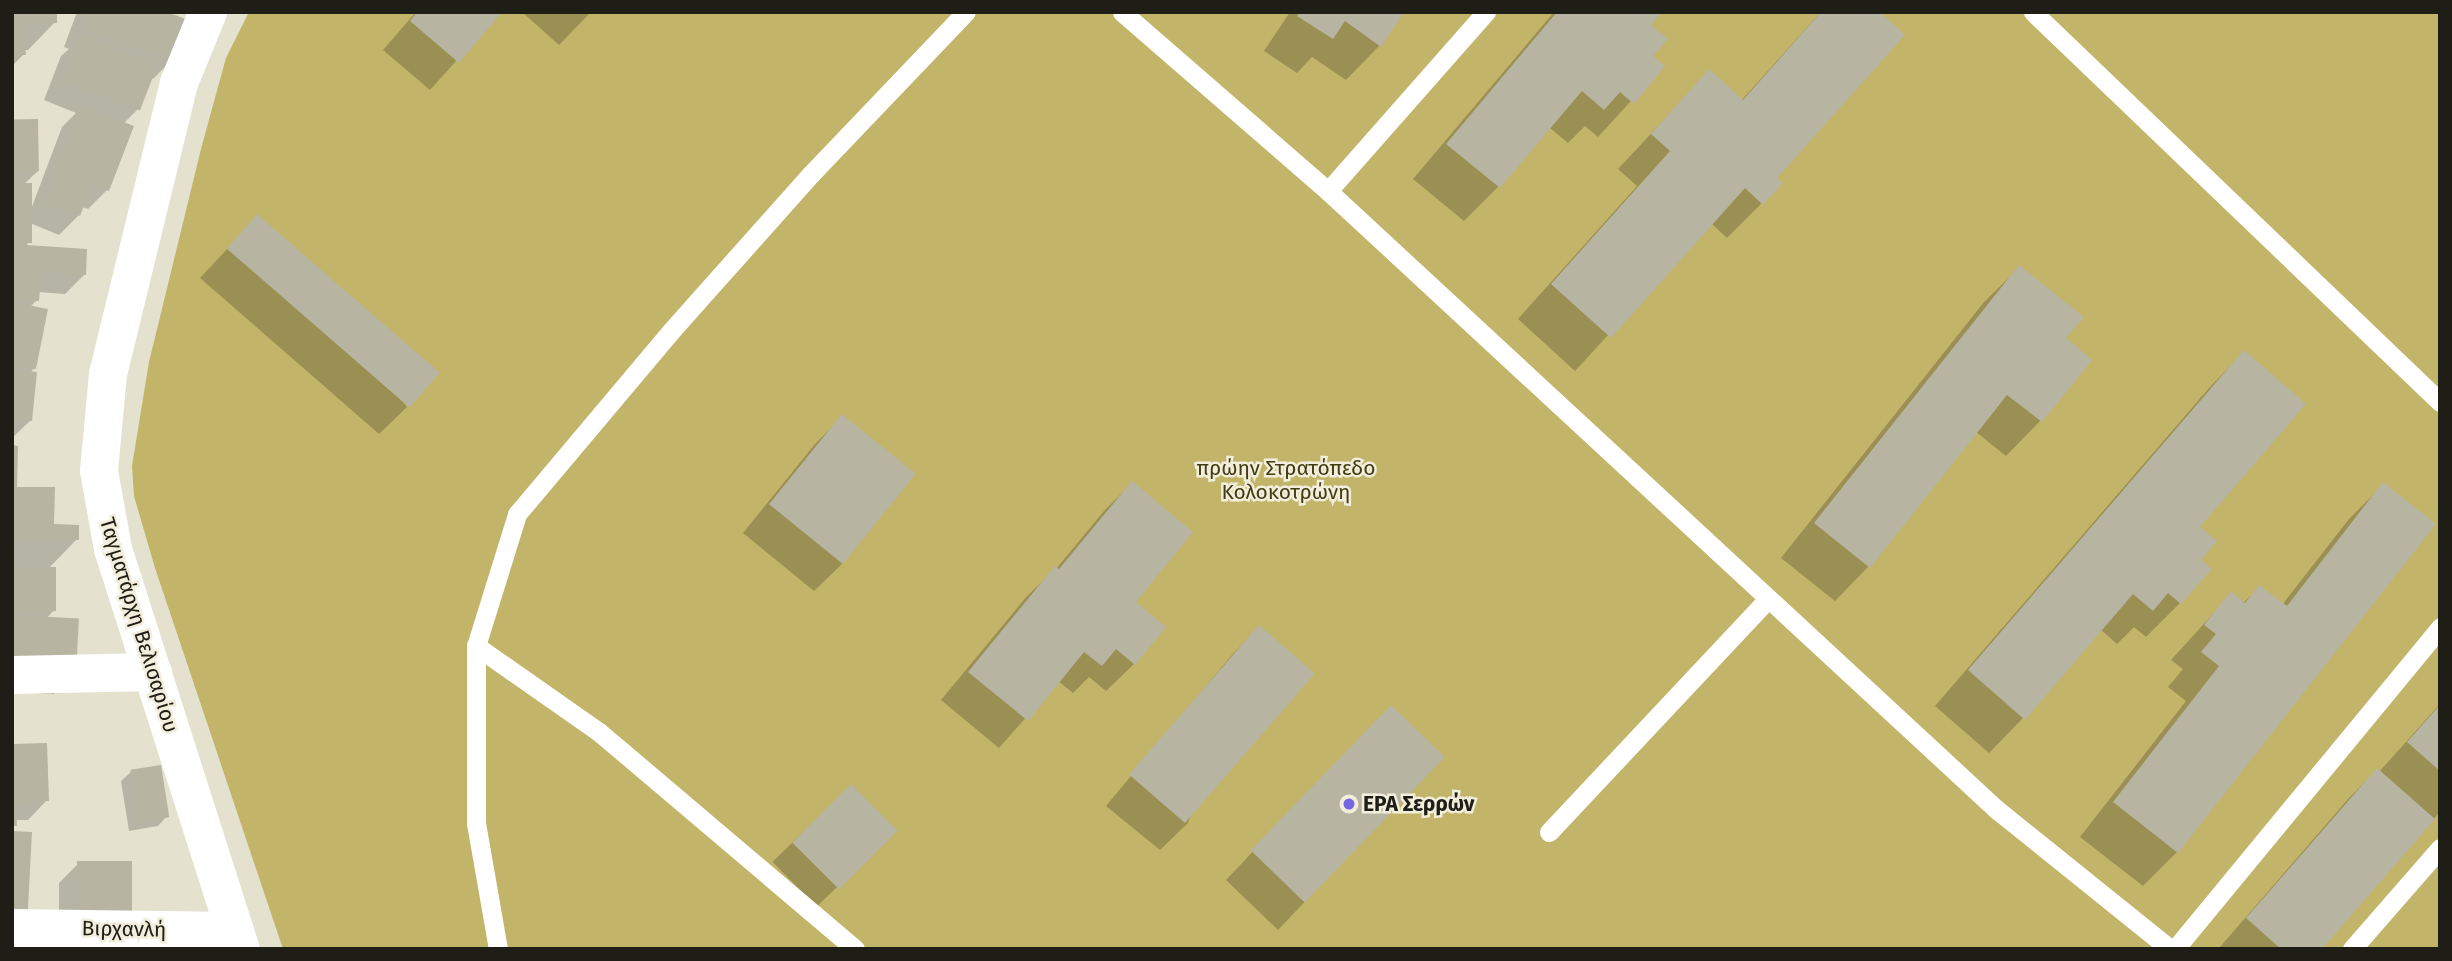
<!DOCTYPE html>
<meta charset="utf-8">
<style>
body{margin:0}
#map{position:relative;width:2452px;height:961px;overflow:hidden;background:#e4e1ce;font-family:"Fira Sans",sans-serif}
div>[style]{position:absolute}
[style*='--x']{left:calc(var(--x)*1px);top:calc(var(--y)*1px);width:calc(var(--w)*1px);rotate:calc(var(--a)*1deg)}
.green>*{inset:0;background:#c2b468}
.shadow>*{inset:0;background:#0003;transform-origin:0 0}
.building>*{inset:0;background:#b7b4a1;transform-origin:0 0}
.lane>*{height:19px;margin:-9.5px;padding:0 9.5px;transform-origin:9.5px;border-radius:9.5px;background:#fff}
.street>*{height:38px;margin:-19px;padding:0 19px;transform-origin:19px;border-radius:19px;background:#fff}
.secondary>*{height:38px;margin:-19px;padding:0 19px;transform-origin:19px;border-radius:19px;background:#fff}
.dots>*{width:19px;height:19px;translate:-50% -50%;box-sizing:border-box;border:4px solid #f2eedb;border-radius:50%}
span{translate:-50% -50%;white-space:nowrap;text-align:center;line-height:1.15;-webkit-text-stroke:5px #f2eedb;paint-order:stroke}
.park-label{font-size:21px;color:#433c12}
.street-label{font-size:21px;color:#1e1d16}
.poi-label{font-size:21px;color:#1e1d16;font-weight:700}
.left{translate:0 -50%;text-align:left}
.frame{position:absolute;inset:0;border:14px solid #1e1d16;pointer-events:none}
</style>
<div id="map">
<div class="green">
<i style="clip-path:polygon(249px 12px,2440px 12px,2440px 949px,283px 949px,155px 568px,134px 496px,132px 466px,149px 362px,201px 149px,226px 58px)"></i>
</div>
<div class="shadow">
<i style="clip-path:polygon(12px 12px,55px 22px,28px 50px,23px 50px,24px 54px,12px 66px)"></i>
<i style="clip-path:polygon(77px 12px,162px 12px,172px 60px,153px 79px,149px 78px,137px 110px,123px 124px,107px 190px,88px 209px,82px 207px,79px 215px,59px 235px,30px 223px,29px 242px,25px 247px,84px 275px,65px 294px,38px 292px,37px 300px,30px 307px,34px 368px,30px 373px,31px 420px,12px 438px,12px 122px,38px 171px,23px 185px,30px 212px,62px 127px,76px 113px,44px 100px,61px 56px,69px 49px,64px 47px)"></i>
<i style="clip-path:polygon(416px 12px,500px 12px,430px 90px,383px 50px)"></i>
<i style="clip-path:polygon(522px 12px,591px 12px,559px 45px)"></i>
<i style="clip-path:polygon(1290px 12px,1402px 12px,1380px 45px,1346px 80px,1312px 57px,1297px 73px,1264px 51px)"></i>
<i style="clip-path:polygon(1554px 12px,1660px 12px,1649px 25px,1650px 56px,1662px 67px,1598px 137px,1585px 126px,1568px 143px,1549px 127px,1498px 187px,1464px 221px,1413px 179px)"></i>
<i style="clip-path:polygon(1821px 12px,1877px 12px,1762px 203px,1727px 238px,1711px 223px,1575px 371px,1518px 319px,1637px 186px,1618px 169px,1709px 72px,1741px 101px)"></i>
<i style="clip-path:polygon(257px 217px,407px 407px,379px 434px,200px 278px)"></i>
<i style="clip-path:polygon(2019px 268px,2064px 339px,2090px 360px,2040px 421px,2006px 456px,1976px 432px,1869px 566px,1835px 601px,1781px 558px,1984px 302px)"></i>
<i style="clip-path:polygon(2244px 352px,2198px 527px,2198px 560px,2180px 603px,2146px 637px,2134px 627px,2117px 644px,2100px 629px,2023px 718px,1989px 753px,1935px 706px,2210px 387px)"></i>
<i style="clip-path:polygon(842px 417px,842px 564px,814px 591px,743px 533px,815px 444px)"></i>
<i style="clip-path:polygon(12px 447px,15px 488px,52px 526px,77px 539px,48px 569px,54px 610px,46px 619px,74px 675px,54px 694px,12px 692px)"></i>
<i style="clip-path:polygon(1132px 483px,1134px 664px,1106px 691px,1089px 677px,1073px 693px,1058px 681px,999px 748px,941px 700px,1027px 596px,1056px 569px,1104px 511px)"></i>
<i style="clip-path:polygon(2383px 485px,2177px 852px,2143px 886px,2080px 837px,2186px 701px,2168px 687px,2183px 669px,2171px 660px,2231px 594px,2243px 603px,2260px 587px,2282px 605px,2349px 519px)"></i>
<i style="clip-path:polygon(1259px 627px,1188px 823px,1160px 850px,1106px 806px,1232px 655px)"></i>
<i style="clip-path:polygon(2440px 704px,2440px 812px,2320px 949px,2220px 947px,2349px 798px,2377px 770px,2379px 772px)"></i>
<i style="clip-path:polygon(1363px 735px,1442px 757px,1278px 930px,1226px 880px)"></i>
<i style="clip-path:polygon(12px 746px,47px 800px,28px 820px,15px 820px,12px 828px)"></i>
<i style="clip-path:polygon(131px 772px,167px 816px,158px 826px,129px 831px,121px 781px)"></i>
<i style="left:851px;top:786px;width:63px;height:109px;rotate:46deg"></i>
<i style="clip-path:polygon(130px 863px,59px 935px,59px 883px,78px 864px)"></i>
</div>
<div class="building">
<i style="clip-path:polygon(12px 12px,57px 12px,57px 23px,23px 24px,26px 55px,12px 55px)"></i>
<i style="clip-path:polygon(88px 12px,167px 12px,188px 20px,174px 61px,82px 28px)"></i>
<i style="clip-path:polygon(417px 12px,502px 12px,459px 63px,410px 21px)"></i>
<i style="clip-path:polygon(1300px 12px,1404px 12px,1381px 47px,1345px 21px,1333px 39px,1297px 16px)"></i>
<i style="clip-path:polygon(1557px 12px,1662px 12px,1651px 25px,1668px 39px,1653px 56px,1665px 66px,1634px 104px,1620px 92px,1604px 110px,1582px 91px,1500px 188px,1446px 144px)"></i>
<i style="clip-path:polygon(1821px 12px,1880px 12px,1905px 35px,1777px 178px,1783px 183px,1763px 205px,1745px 188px,1611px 338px,1551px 284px,1670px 151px,1651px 134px,1709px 69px,1743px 100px)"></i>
<i style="left:80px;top:35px;width:83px;height:49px;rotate:21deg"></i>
<i style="clip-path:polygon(81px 106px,134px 126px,109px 191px,92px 185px,80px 216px,45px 203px)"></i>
<i style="left:38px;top:119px;width:52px;height:26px;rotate:89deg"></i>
<i style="left:12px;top:183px;width:20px;height:60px"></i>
<i style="left:257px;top:214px;width:242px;height:46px;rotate:41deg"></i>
<i style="clip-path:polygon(12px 244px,87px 249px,86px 275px,41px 272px,39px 301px,12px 299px)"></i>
<i style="clip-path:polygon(2019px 265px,2084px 317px,2066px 338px,2092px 360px,2042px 422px,2007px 395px,1870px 568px,1814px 523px)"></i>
<i style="clip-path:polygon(12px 302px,48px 309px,36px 369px,12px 365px)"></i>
<i style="clip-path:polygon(2244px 350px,2306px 404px,2200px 527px,2217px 541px,2201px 560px,2212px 569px,2181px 604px,2168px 593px,2153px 611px,2133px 594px,2025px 720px,1968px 670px)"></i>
<i style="clip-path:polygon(12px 369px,37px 372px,32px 421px,12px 418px)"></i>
<i style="left:842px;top:414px;width:95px;height:116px;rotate:39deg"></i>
<i style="clip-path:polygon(12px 445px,18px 446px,17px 487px,55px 487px,54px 524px,79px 525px,79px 540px,12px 539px)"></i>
<i style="clip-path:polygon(1132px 481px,1193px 532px,1136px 602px,1166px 627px,1135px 665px,1116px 649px,1102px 666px,1084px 652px,1028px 721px,968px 672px,1055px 566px,1059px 569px)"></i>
<i style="clip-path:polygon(2383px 482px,2436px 524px,2178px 853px,2113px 802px,2219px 666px,2201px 652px,2216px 634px,2204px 625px,2231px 591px,2245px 603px,2259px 585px,2287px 606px)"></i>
<i style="left:12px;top:567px;width:44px;height:44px"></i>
<i style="left:12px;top:615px;width:67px;height:57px;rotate:3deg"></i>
<i style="left:1259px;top:625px;width:74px;height:198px;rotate:41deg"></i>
<i style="left:1391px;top:705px;width:75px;height:202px;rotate:44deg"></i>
<i style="clip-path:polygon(2440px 705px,2440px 771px,2407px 742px)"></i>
<i style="clip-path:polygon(47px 743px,49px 801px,16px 802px,17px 826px,12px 826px,12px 744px)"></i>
<i style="left:161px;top:765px;width:53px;height:31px;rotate:81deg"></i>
<i style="clip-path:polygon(2377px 768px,2435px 819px,2322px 949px,2281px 949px,2246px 918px)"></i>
<i style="left:851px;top:784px;width:66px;height:83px;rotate:45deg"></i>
<i style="left:12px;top:831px;width:20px;height:85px;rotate:3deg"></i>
<i style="left:132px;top:861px;width:55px;height:55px;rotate:90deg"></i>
</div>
<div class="lane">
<i style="--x:1122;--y:12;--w:273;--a:41"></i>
<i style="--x:1328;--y:191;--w:910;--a:42.77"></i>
<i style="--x:1996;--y:809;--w:223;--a:38.8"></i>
<i style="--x:2033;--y:12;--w:564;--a:43.78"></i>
<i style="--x:1328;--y:191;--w:239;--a:-48.6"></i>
<i style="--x:476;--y:646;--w:177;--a:90"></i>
<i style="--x:476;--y:823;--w:128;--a:80.1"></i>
<i style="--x:1549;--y:832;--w:318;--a:-46.8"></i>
<i style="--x:855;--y:949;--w:336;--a:-139.7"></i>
<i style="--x:599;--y:732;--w:150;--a:-145"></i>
<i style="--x:476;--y:646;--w:138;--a:-72.7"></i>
<i style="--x:517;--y:514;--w:239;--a:-49.9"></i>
<i style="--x:671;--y:331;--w:210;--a:-48.3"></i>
<i style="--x:811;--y:174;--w:224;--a:-46.3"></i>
<i style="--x:2175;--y:949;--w:417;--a:-50.5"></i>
<i style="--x:2352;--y:949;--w:134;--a:-48.9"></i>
</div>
<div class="street">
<i style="--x:12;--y:675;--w:141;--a:-1.2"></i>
<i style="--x:12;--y:928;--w:223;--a:0.8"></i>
</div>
<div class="secondary">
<i style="--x:208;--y:12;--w:77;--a:112.2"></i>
<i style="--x:179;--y:83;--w:300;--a:103.7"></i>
<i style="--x:108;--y:374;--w:97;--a:95.3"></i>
<i style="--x:99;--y:471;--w:79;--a:79.8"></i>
<i style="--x:113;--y:549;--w:420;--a:72.3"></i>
</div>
<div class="dots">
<i style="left:1349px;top:804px;background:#7467e2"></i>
</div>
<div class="park-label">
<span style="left:1286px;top:480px">πρώην Στρατόπεδο<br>Κολοκοτρώνη</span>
</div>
<div class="street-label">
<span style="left:139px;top:625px;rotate:73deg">Ταγματάρχη Βελισαρίου</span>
<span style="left:124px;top:929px;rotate:1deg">Βιρχανλή</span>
</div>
<div class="poi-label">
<span class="left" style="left:1363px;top:804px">ΕΡΑ Σερρών</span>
</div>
<div class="frame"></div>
</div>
